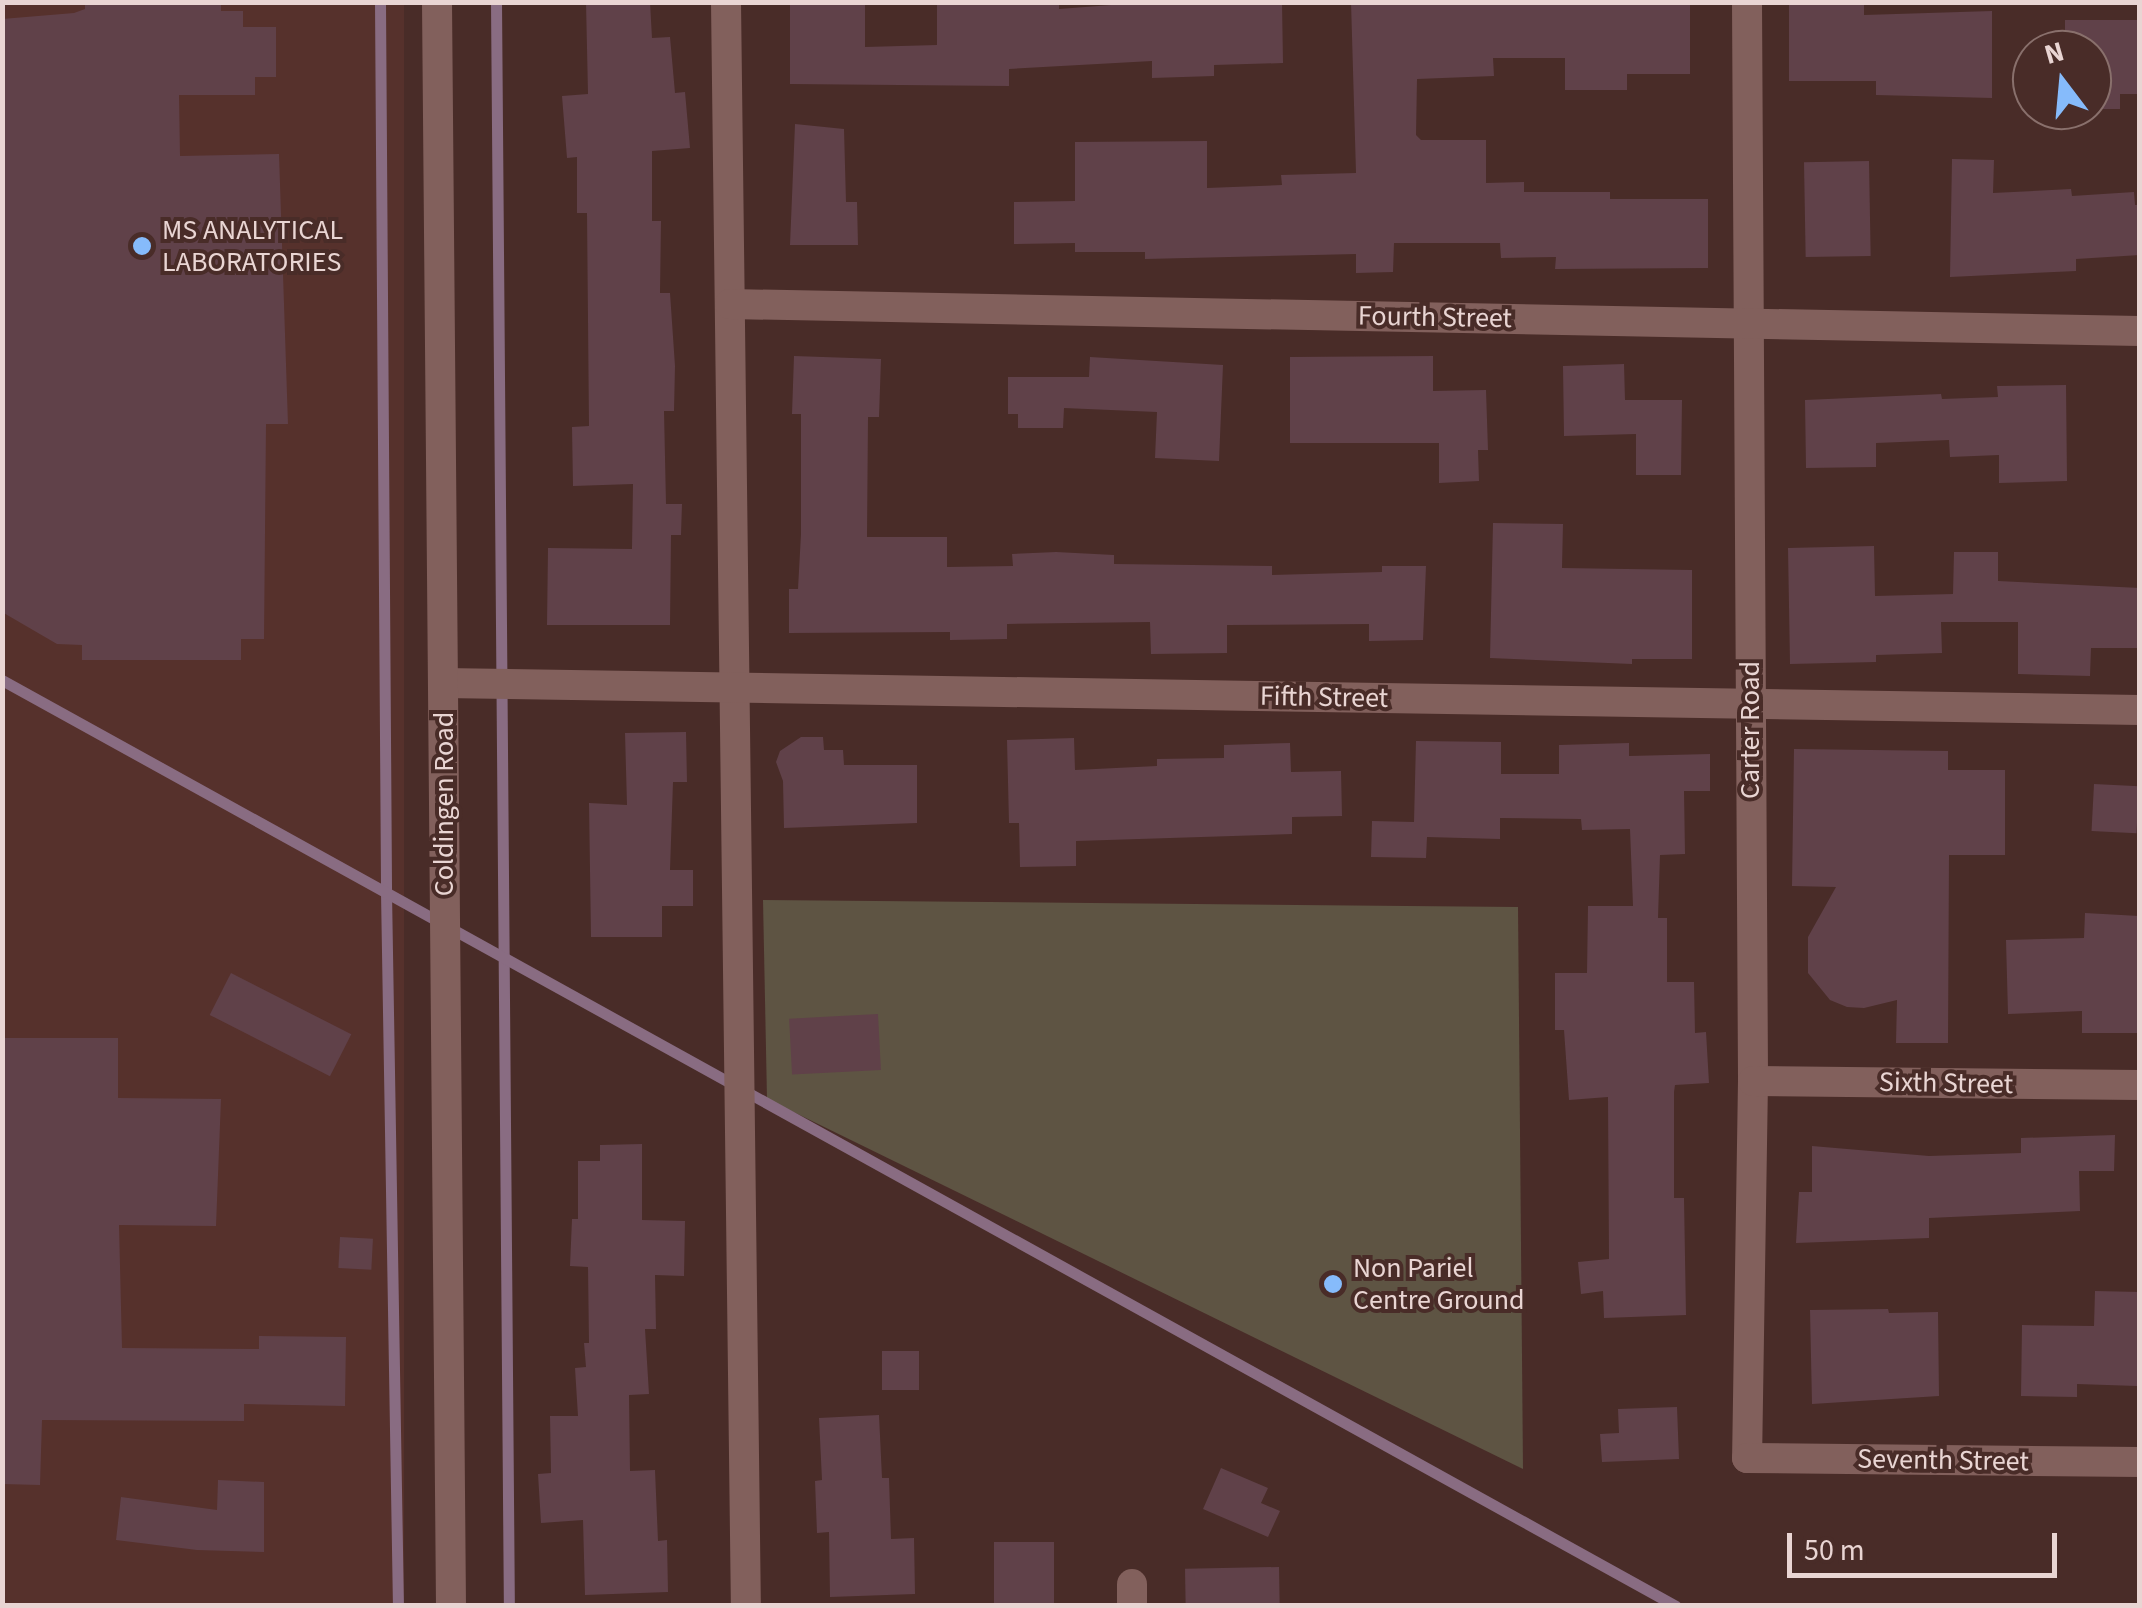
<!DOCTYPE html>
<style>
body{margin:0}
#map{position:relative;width:2142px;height:1608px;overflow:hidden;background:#492c28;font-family:"Source Sans 3",sans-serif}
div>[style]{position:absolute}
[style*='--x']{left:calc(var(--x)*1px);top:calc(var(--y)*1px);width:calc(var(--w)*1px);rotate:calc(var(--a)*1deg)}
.built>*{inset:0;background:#56312c;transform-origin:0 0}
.green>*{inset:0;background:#5e5443}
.stream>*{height:11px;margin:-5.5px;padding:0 5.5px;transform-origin:5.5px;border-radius:5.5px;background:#896c82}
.building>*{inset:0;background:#604149;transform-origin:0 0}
.street>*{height:30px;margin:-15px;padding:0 15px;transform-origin:15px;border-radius:15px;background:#82605c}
.secondary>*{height:30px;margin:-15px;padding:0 15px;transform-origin:15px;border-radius:15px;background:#82605c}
.dots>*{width:28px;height:28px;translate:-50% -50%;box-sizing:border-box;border:5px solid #492c28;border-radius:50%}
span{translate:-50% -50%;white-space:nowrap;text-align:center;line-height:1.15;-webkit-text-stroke:8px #492c28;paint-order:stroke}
.poi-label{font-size:28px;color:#e9d5d3}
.left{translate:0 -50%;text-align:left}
.street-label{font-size:28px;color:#e9d5d3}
.frame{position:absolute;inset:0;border:5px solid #e9d5d3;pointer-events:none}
.north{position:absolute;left:2012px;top:30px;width:100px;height:100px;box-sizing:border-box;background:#492c28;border:2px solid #89706c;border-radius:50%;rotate:344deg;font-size:28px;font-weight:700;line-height:40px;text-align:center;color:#e9d5d3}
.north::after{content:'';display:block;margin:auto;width:35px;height:45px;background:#86bbfb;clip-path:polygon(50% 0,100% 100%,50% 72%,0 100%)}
.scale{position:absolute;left:1787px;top:1533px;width:270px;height:45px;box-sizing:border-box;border:5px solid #e9d5d3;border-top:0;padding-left:12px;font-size:30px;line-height:35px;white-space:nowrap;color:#e9d5d3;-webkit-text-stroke:8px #492c28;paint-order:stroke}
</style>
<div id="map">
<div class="built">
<i style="left:3px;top:3px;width:401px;height:1603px"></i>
</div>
<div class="green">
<i style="clip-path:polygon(763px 900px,1518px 907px,1523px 1469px,767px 1099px)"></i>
</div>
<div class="stream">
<i style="--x:380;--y:2;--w:890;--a:89.61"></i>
<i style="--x:386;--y:892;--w:714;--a:89.04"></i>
<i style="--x:496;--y:2;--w:1604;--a:89.54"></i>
<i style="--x:2;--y:680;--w:1913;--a:28.95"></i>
</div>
<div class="building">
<i style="clip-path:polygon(85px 2px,221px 2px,221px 11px,243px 11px,243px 27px,276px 27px,276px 77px,255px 77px,255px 95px,179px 95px,180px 156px,279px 154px,288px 424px,266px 424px,264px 639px,241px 639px,241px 660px,82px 660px,82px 645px,57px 644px,2px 612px,2px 19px,74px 13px,85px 9px)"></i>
<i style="clip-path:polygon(586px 2px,650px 2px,652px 38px,670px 37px,675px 93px,685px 92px,690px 148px,652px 151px,652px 221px,661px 221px,660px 293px,670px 293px,675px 366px,674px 411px,664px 411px,666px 504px,682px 504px,681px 535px,671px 535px,670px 625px,547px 625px,548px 548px,632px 549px,633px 484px,573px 486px,572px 427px,589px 426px,587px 213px,577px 213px,577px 157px,567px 158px,562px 96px,588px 94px)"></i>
<i style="clip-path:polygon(790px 2px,865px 2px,865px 47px,937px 45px,937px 2px,1059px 5px,1059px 9px,1150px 2px,1282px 2px,1283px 63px,1214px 65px,1214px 76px,1152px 78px,1152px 61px,1009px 69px,1009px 86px,790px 84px)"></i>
<i style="clip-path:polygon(1351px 2px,1690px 4px,1690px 74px,1627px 74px,1627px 90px,1565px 90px,1565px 58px,1493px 58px,1494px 76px,1417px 79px,1416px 135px,1421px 140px,1486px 140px,1486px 183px,1524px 182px,1524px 192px,1610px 192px,1610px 199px,1708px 199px,1708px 268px,1555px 269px,1556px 257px,1501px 258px,1500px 243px,1394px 243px,1393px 272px,1356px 273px,1356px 254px,1145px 259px,1145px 252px,1075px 252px,1075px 243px,1014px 244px,1014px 202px,1075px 201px,1075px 142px,1207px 141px,1207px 188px,1282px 185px,1281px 175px,1356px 173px)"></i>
<i style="clip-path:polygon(1789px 3px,1864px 3px,1864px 15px,1992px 11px,1992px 98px,1876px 95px,1876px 81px,1789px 81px)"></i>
<i style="clip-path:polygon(2065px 20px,2140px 20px,2140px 94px,2120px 94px,2120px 109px,2092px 109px,2092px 50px,2065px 50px)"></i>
<i style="clip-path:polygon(795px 124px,844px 129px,846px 202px,857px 202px,858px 245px,790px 245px)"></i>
<i style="clip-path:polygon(1952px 159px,1994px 160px,1993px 193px,2071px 189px,2072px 196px,2134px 192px,2135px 205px,2140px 205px,2140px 255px,2076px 259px,2076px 271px,1950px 277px)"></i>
<i style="left:1869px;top:161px;width:95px;height:65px;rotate:89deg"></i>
<i style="clip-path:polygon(794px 356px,881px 359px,879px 417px,868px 417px,867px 537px,947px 537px,947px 567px,1013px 566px,1012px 554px,1056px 552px,1114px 555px,1114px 564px,1272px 566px,1272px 575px,1382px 572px,1382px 566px,1426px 566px,1423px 640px,1369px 641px,1369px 624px,1227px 625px,1227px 653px,1151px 654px,1150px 622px,1007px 624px,1007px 639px,950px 640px,950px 632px,789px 633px,789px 589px,798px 589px,801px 534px,801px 414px,792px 414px)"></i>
<i style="clip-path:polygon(1433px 356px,1433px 391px,1486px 390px,1488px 450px,1478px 450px,1479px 481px,1439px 483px,1439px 443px,1290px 443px,1290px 357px)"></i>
<i style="clip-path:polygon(1090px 357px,1223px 365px,1219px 461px,1155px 458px,1157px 412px,1064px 408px,1063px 428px,1018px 428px,1018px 414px,1008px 414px,1008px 377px,1089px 377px)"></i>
<i style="clip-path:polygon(1624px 364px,1625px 400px,1682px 400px,1681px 475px,1636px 475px,1636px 434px,1564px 436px,1563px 366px)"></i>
<i style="clip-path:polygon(2066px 385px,2067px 481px,1999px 483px,1999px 455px,1950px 457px,1949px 440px,1876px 443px,1876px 467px,1806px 468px,1805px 400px,1941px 394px,1942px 399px,1998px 397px,1997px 386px)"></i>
<i style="clip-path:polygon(1493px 523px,1563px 524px,1562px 568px,1692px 570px,1692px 659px,1632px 659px,1632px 664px,1490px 658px)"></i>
<i style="clip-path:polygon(1874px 546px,1875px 596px,1953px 594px,1954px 552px,1998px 552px,1998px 581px,2140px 588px,2140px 648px,2091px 648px,2090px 676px,2018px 674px,2018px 622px,1941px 622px,1942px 653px,1876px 655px,1876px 662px,1790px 664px,1788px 548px)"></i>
<i style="clip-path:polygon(686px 732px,687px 782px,673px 782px,670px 870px,693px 870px,693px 906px,662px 906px,662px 937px,591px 937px,589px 803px,627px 805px,625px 733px)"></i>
<i style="clip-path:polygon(801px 737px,823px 737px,824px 750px,843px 750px,844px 765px,917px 765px,917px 823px,784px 828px,783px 781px,776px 762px,780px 751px)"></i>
<i style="clip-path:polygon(1074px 738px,1075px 770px,1157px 766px,1157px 759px,1224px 758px,1224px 745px,1290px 743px,1291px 772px,1341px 771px,1342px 816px,1292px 817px,1292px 834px,1076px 841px,1076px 866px,1020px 867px,1019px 823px,1009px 823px,1007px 740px)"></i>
<i style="clip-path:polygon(1416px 741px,1501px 742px,1501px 774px,1559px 774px,1559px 745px,1629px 743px,1629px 756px,1710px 754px,1710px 791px,1684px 791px,1685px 854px,1660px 855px,1658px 918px,1667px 918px,1667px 982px,1694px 982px,1695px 1033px,1706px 1032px,1709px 1083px,1675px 1085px,1674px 1092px,1674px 1198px,1684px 1198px,1686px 1315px,1604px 1318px,1603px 1291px,1581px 1294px,1578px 1262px,1609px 1259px,1608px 1097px,1569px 1100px,1564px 1030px,1555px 1030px,1555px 973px,1587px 973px,1588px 906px,1633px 906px,1630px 829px,1582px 830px,1581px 819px,1500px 818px,1500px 839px,1427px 837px,1426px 858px,1371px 857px,1372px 821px,1414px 822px)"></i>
<i style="clip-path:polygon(1794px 749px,1948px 751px,1948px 770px,2005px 770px,2005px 855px,1949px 855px,1948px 1043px,1896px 1043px,1897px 1000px,1864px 1008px,1847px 1007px,1830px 1000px,1808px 973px,1808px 937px,1836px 887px,1792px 886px)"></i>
<i style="left:2094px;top:784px;width:45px;height:47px;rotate:3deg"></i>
<i style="clip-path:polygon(2085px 913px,2139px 916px,2140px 1033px,2082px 1033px,2082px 1011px,2008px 1014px,2006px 940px,2084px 938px)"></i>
<i style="left:231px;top:973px;width:135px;height:47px;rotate:27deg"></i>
<i style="left:878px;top:1014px;width:56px;height:89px;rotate:87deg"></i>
<i style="clip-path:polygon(2px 1038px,118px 1038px,118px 1098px,221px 1099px,216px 1226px,119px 1225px,122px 1348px,259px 1349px,259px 1336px,346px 1337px,345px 1406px,244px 1404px,244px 1421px,42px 1420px,40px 1485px,2px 1484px)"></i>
<i style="clip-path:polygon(2115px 1135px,2114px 1171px,2079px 1171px,2080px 1211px,1929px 1218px,1929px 1238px,1796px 1243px,1799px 1192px,1812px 1192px,1812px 1146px,1929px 1156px,2021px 1153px,2021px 1138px)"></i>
<i style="clip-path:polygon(642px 1144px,642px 1220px,685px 1221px,684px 1276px,655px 1275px,656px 1329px,645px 1329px,649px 1394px,629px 1395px,630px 1471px,655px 1470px,658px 1541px,667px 1540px,668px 1592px,585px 1595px,583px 1520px,541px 1523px,538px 1474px,551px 1473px,550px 1416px,578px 1416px,575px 1368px,586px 1367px,584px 1343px,589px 1343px,588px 1267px,570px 1266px,572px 1219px,578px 1219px,578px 1161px,600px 1161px,600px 1145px)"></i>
<i style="left:340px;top:1237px;width:33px;height:31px;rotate:3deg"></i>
<i style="clip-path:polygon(2095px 1291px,2140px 1292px,2137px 1386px,2077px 1384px,2077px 1397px,2021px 1396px,2022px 1325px,2094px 1326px)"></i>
<i style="clip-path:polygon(1888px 1309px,1889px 1313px,1938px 1312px,1939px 1396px,1812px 1404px,1810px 1310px)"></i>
<i style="left:882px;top:1351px;width:37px;height:39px"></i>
<i style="clip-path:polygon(1677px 1407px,1679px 1459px,1602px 1462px,1600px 1434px,1619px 1433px,1618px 1409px)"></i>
<i style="clip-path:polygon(879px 1415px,882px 1478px,889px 1478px,891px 1539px,914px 1538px,915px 1594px,830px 1597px,829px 1532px,817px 1533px,815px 1481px,822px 1480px,819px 1418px)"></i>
<i style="clip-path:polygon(1221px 1468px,1268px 1488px,1261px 1503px,1280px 1511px,1268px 1537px,1203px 1509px)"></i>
<i style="clip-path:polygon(218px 1480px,264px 1482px,264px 1552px,197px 1550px,116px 1540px,121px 1497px,217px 1510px)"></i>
<i style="left:1054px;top:1542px;width:64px;height:60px;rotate:90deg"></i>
<i style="left:1279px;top:1567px;width:39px;height:94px;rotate:89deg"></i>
</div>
<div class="street">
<i style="--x:726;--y:2;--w:1604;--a:89.29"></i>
<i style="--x:1747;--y:2;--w:1079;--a:89.68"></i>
<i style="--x:1753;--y:1081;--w:377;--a:90.9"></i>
<i style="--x:1747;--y:1458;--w:393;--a:0.6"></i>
<i style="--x:730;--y:304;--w:1410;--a:1.1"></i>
<i style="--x:443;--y:683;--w:1697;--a:0.91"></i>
<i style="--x:1753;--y:1081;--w:387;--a:0.6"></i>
<i style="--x:1132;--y:1606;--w:22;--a:-90"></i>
</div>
<div class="secondary">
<i style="--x:437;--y:2;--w:1604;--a:89.5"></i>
</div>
<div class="dots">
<i style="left:142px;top:246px;background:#86bbfb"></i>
<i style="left:1333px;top:1284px;background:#86bbfb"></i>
</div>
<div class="poi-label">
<span class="left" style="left:162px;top:246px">MS ANALYTICAL<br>LABORATORIES</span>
<span class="left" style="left:1353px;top:1284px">Non Pariel<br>Centre Ground</span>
</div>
<div class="street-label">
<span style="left:1435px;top:317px;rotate:1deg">Fourth Street</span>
<span style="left:1324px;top:697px;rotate:1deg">Fifth Street</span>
<span style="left:1750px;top:730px;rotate:-90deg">Carter Road</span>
<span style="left:444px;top:804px;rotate:-90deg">Coldingen Road</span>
<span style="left:1946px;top:1083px;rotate:1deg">Sixth Street</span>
<span style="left:1943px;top:1460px;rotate:1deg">Seventh Street</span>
</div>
<div class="frame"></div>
<div class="north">N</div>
<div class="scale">50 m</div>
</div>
